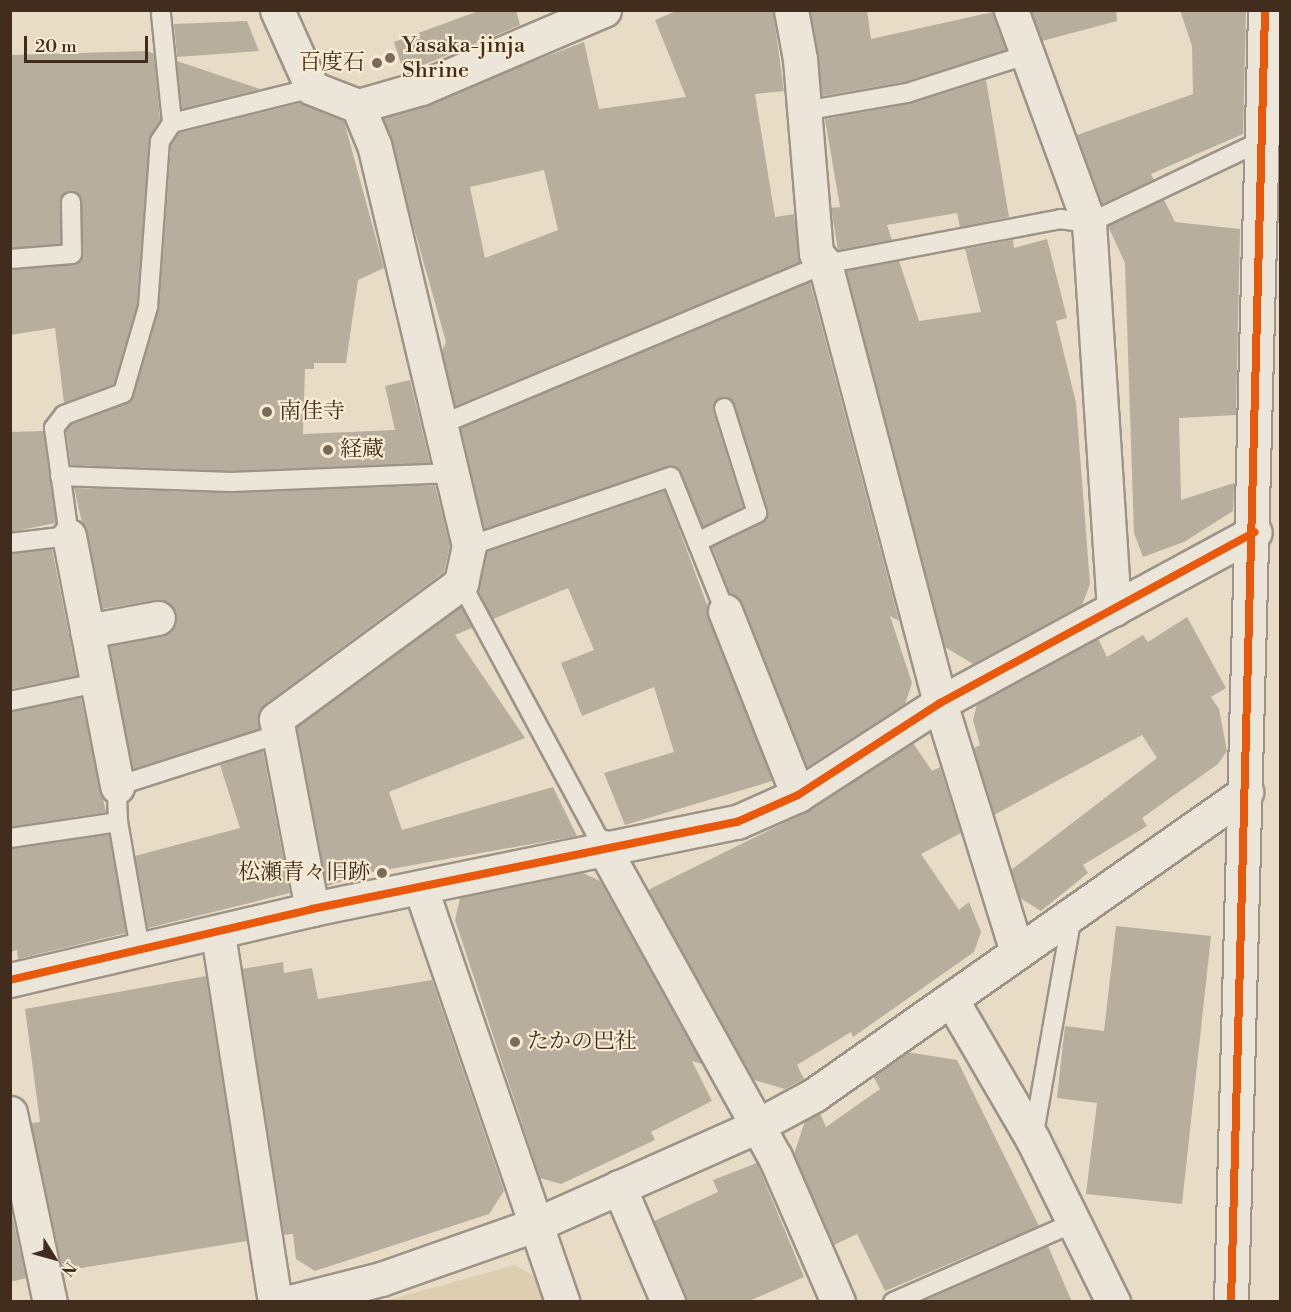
<!DOCTYPE html>
<meta charset="utf-8">
<style>
body{margin:0}
#map{position:relative;width:1291px;height:1312px;overflow:hidden;background:#e8dcc6;font-family:"Libre Bodoni","Noto Serif JP",serif}
div>[style]{position:absolute}
[style*='--x']{left:calc(var(--x)*1px);top:calc(var(--y)*1px);width:calc(var(--w)*1px);rotate:calc(var(--a)*1deg)}
.green>*{inset:0;background:#deceb0}
.building>*{inset:0;background:#b7ae9e}
.roads{filter:drop-shadow(2px 0 #9d9486) drop-shadow(-2px 0 #9d9486) drop-shadow(0 2px #9d9486) drop-shadow(0 -2px #9d9486)}
.service>*{height:18px;margin:-9px;padding:0 9px;transform-origin:9px;border-radius:9px;background:#ebe5da}
.minor>*{height:33px;margin:-16.5px;padding:0 16.5px;transform-origin:16.5px;border-radius:16.5px;background:#ebe5da}
.cycleway>*{height:8px;margin:-4px;padding:0 4px;transform-origin:4px;border-radius:4px;background:#e8590c}
.dots>*{width:16px;height:16px;translate:-50% -50%;box-sizing:border-box;border:3px solid #f8ebd2;border-radius:50%}
span{translate:-50% -50%;white-space:nowrap;text-align:center;line-height:1.15;-webkit-text-stroke:4.5px #f8ebd2;paint-order:stroke}
.poi-label{font-size:22px;color:#412d1d}
.left{translate:0 -50%;text-align:left}
.right{translate:-100% -50%;text-align:right}
.frame{position:absolute;inset:0;border:12px solid #412d1d;pointer-events:none}
.north{position:absolute;left:24px;top:1228px;width:60px;height:60px;-webkit-text-stroke:4px #f8ebd2;paint-order:stroke;rotate:127deg;font-size:16px;font-weight:700;line-height:24px;text-align:center;color:#412d1d}
.north::after{content:'';display:block;margin:auto;width:21px;height:27px;background:#412d1d;clip-path:polygon(50% 0,100% 100%,50% 72%,0 100%)}
.scale{position:absolute;left:24px;top:36px;width:124px;height:27px;box-sizing:border-box;border:3px solid #412d1d;border-top:0;padding-left:8px;font-size:18px;line-height:21px;white-space:nowrap;color:#412d1d;-webkit-text-stroke:4px #f8ebd2;paint-order:stroke}
</style>
<div id="map">
<div class="green">
<i style="clip-path:polygon(515px 1265px,535px 1277px,544px 1301px,385px 1301px)"></i>
</div>
<div class="building">
<i style="clip-path:polygon(481px 10px,516px 10px,520px 25px,404px 73px,394px 42px)"></i>
<i style="clip-path:polygon(evenodd,678px 10px,773px 10px,784px 91px,755px 94px,775px 217px,794px 214px,800px 262px,455px 406px,442px 351px,446px 342px,383px 118px,584px 42px,599px 109px,686px 97px,655px 20px,678px 10px,544px 170px,558px 230px,485px 258px,470px 187px,544px 170px)"></i>
<i style="clip-path:polygon(810px 10px,867px 10px,871px 39px,993px 12px,1006px 50px,904px 82px,822px 96px)"></i>
<i style="clip-path:polygon(1031px 10px,1116px 10px,1117px 21px,1042px 41px)"></i>
<i style="clip-path:polygon(1180px 10px,1246px 10px,1243px 134px,1151px 174px,1154px 180px,1102px 204px,1077px 135px,1193px 94px,1192px 46px)"></i>
<i style="clip-path:polygon(247px 21px,259px 51px,177px 57px,174px 24px)"></i>
<i style="clip-path:polygon(147px 51px,154px 54px,160px 120px,149px 140px,137px 305px,114px 384px,64px 403px,55px 328px,10px 335px,10px 270px,79px 263px,82px 202px,71px 191px,61px 197px,61px 244px,10px 248px,10px 55px)"></i>
<i style="clip-path:polygon(177px 61px,260px 89px,182px 109px)"></i>
<i style="clip-path:polygon(986px 80px,1009px 217px,960px 227px,957px 213px,887px 225px,892px 240px,838px 250px,831px 208px,840px 207px,825px 119px,909px 104px)"></i>
<i style="clip-path:polygon(300px 103px,344px 121px,384px 268px,358px 280px,346px 363px,314px 363px,314px 369px,305px 369px,303px 434px,395px 430px,385px 386px,410px 380px,430px 463px,231px 471px,71px 465px,66px 431px,71px 424px,134px 396px,159px 308px,171px 145px,179px 133px)"></i>
<i style="clip-path:polygon(1164px 200px,1175px 222px,1240px 229px,1236px 415px,1179px 418px,1181px 500px,1234px 483px,1233px 511px,1184px 542px,1143px 557px,1134px 533px,1125px 263px,1108px 226px)"></i>
<i style="clip-path:polygon(1047px 239px,1067px 318px,1056px 321px,1076px 403px,1090px 584px,1082px 605px,973px 664px,945px 647px,846px 271px,899px 261px,919px 321px,981px 312px,965px 249px,1013px 240px,1014px 248px)"></i>
<i style="clip-path:polygon(810px 282px,899px 621px,890px 616px,912px 683px,905px 704px,807px 767px,742px 604px,730px 593px,712px 547px,762px 523px,768px 514px,732px 400px,720px 398px,713px 411px,743px 507px,703px 527px,681px 473px,672px 466px,484px 529px,460px 428px)"></i>
<i style="clip-path:polygon(43px 431px,56px 523px,10px 532px,10px 432px)"></i>
<i style="clip-path:polygon(435px 485px,450px 546px,444px 572px,265px 704px,259px 729px,133px 769px,109px 646px,170px 633px,176px 614px,172px 605px,155px 600px,102px 609px,74px 488px,231px 493px)"></i>
<i style="clip-path:polygon(665px 491px,772px 781px,625px 825px,604px 773px,674px 752px,654px 687px,582px 716px,561px 663px,594px 650px,568px 588px,493px 619px,478px 590px,487px 552px)"></i>
<i style="clip-path:polygon(52px 549px,77px 676px,10px 689px,10px 554px)"></i>
<i style="clip-path:polygon(461px 606px,472px 628px,455px 635px,525px 738px,389px 792px,402px 830px,553px 787px,577px 836px,373px 872px,327px 886px,297px 727px)"></i>
<i style="clip-path:polygon(1187px 617px,1226px 688px,1211px 697px,1219px 709px,1227px 751px,1218px 764px,1142px 818px,1147px 826px,1083px 865px,1088px 873px,1041px 911px,1020px 898px,1011px 870px,1157px 758px,1142px 735px,994px 815px,974px 748px,980px 745px,973px 720px,977px 704px,1098px 638px,1107px 657px,1143px 635px,1148px 642px)"></i>
<i style="clip-path:polygon(81px 698px,106px 812px,10px 827px,10px 712px)"></i>
<i style="clip-path:polygon(913px 743px,932px 771px,940px 767px,961px 833px,921px 854px,959px 910px,969px 902px,981px 932px,974px 952px,853px 1037px,851px 1032px,797px 1065px,804px 1079px,785px 1089px,754px 1080px,648px 890px,808px 811px)"></i>
<i style="clip-path:polygon(263px 751px,290px 893px,148px 928px,135px 856px,240px 828px,220px 765px)"></i>
<i style="clip-path:polygon(109px 835px,126px 933px,18px 959px,17px 950px,10px 952px,10px 849px)"></i>
<i style="clip-path:polygon(583px 873px,600px 881px,609px 897px,702px 1064px,692px 1061px,712px 1101px,651px 1132px,655px 1140px,561px 1184px,540px 1178px,455px 920px,460px 898px)"></i>
<i style="clip-path:polygon(1116px 926px,1211px 936px,1182px 1204px,1086px 1194px,1097px 1103px,1057px 1098px,1065px 1026px,1104px 1031px)"></i>
<i style="clip-path:polygon(283px 962px,284px 973px,312px 968px,318px 999px,432px 980px,504px 1191px,489px 1214px,315px 1271px,296px 1259px,293px 1234px,284px 1235px,242px 969px)"></i>
<i style="clip-path:polygon(206px 976px,247px 1241px,63px 1271px,31px 1123px,40px 1122px,25px 1009px)"></i>
<i style="clip-path:polygon(907px 1052px,957px 1060px,1039px 1226px,885px 1291px,857px 1234px,834px 1245px,794px 1154px,805px 1121px,820px 1113px,826px 1127px,880px 1089px,873px 1076px)"></i>
<i style="clip-path:polygon(757px 1163px,804px 1277px,747px 1302px,686px 1302px,654px 1221px,718px 1192px,713px 1180px)"></i>
<i style="clip-path:polygon(10px 1206px,26px 1278px,10px 1282px)"></i>
<i style="clip-path:polygon(1048px 1246px,1072px 1302px,922px 1302px)"></i>
</div>
<div class="roads">
<div class="service">
<i style="--x:161;--y:14;--w:110;--a:84.2"></i>
<i style="--x:804;--y:111;--w:105;--a:-9.9"></i>
<i style="--x:907;--y:93;--w:125;--a:-17.7"></i>
<i style="--x:10;--y:259;--w:62;--a:-4.6"></i>
<i style="--x:72;--y:254;--w:52;--a:-91.1"></i>
<i style="--x:442;--y:424;--w:415;--a:-22.7"></i>
<i style="--x:825;--y:264;--w:239;--a:-10.8"></i>
<i style="--x:1060;--y:219;--w:29;--a:8"></i>
<i style="--x:1089;--y:223;--w:191;--a:-25.4"></i>
<i style="--x:60;--y:476;--w:171;--a:2"></i>
<i style="--x:231;--y:482;--w:222;--a:-2.3"></i>
<i style="--x:697;--y:542;--w:67;--a:-25.8"></i>
<i style="--x:757;--y:513;--w:110;--a:-107.4"></i>
<i style="--x:10;--y:543;--w:59;--a:-6.8"></i>
<i style="--x:69;--y:536;--w:109;--a:-97.9"></i>
<i style="--x:54;--y:428;--w:16;--a:-52"></i>
<i style="--x:64;--y:415;--w:63;--a:-20.4"></i>
<i style="--x:123;--y:393;--w:90;--a:-73.8"></i>
<i style="--x:148;--y:307;--w:166;--a:-85.9"></i>
<i style="--x:160;--y:141;--w:22;--a:-56"></i>
<i style="--x:172;--y:123;--w:144;--a:-14"></i>
<i style="--x:469;--y:546;--w:213;--a:-18.9"></i>
<i style="--x:671;--y:477;--w:144;--a:68.1"></i>
<i style="--x:461;--y:583;--w:300;--a:61.7"></i>
<i style="--x:10;--y:701;--w:89;--a:-11.7"></i>
<i style="--x:10;--y:838;--w:109;--a:-8.4"></i>
<i style="--x:140;--y:949;--w:129;--a:-99.8"></i>
<i style="--x:118;--y:822;--w:36;--a:-92"></i>
<i style="--x:117;--y:786;--w:167;--a:-17.8"></i>
<i style="--x:1033;--y:1139;--w:227;--a:-80.1"></i>
<i style="--x:893;--y:1302;--w:194;--a:-23.7"></i>
</div>
<div class="minor">
<i style="--x:277;--y:10;--w:85;--a:65.8"></i>
<i style="--x:312;--y:88;--w:49;--a:21.4"></i>
<i style="--x:358;--y:106;--w:66;--a:-15.9"></i>
<i style="--x:421;--y:88;--w:199;--a:-23.1"></i>
<i style="--x:791;--y:10;--w:50;--a:79.6"></i>
<i style="--x:800;--y:59;--w:195;--a:85.3"></i>
<i style="--x:816;--y:253;--w:14;--a:51"></i>
<i style="--x:825;--y:264;--w:454;--a:75.3"></i>
<i style="--x:940;--y:703;--w:260;--a:72.8"></i>
<i style="--x:1011;--y:10;--w:227;--a:69.9"></i>
<i style="--x:1089;--y:223;--w:387;--a:86.3"></i>
<i style="--x:69;--y:536;--w:255;--a:79.1"></i>
<i style="--x:725;--y:611;--w:198;--a:68.4"></i>
<i style="--x:87;--y:631;--w:72;--a:-10.4"></i>
<i style="--x:603;--y:847;--w:355;--a:61"></i>
<i style="--x:775;--y:1157;--w:158;--a:66.5"></i>
<i style="--x:421;--y:889;--w:436;--a:71.1"></i>
<i style="--x:312;--y:909;--w:193;--a:-100.7"></i>
<i style="--x:276;--y:719;--w:230;--a:-36.3"></i>
<i style="--x:461;--y:583;--w:38;--a:-78"></i>
<i style="--x:469;--y:546;--w:412;--a:-103.3"></i>
<i style="--x:374;--y:145;--w:42;--a:-112.3"></i>
<i style="--x:218;--y:934;--w:372;--a:81.2"></i>
<i style="--x:10;--y:980;--w:310;--a:-13.2"></i>
<i style="--x:312;--y:909;--w:434;--a:-11.6"></i>
<i style="--x:737;--y:822;--w:67;--a:-23.9"></i>
<i style="--x:798;--y:795;--w:169;--a:-32.9"></i>
<i style="--x:940;--y:703;--w:358;--a:-28.5"></i>
<i style="--x:951;--y:999;--w:163;--a:59.8"></i>
<i style="--x:1033;--y:1140;--w:181;--a:63.7"></i>
<i style="--x:10;--y:1113;--w:193;--a:78.1"></i>
<i style="--x:619;--y:1187;--w:125;--a:66.9"></i>
<i style="--x:290;--y:1302;--w:94;--a:-14.2"></i>
<i style="--x:381;--y:1279;--w:165;--a:-19.4"></i>
<i style="--x:537;--y:1224;--w:239;--a:-24"></i>
<i style="--x:755;--y:1127;--w:67;--a:-28.5"></i>
<i style="--x:814;--y:1095;--w:528;--a:-35.05"></i>
<i style="--x:1231;--y:1302;--w:1292;--a:-88.49"></i>
</div>
</div>
<div class="cycleway">
<i style="--x:10;--y:980;--w:310;--a:-13.2"></i>
<i style="--x:312;--y:909;--w:434;--a:-11.6"></i>
<i style="--x:737;--y:822;--w:67;--a:-23.9"></i>
<i style="--x:798;--y:795;--w:169;--a:-32.9"></i>
<i style="--x:940;--y:703;--w:358;--a:-28.5"></i>
<i style="--x:1231;--y:1302;--w:1292;--a:-88.49"></i>
</div>
<div class="dots">
<i style="left:390px;top:58px;background:#7b6a58"></i>
<i style="left:377px;top:63px;background:#7b6a58"></i>
<i style="left:267px;top:412px;background:#7b6a58"></i>
<i style="left:328px;top:450px;background:#7b6a58"></i>
<i style="left:382px;top:873px;background:#7b6a58"></i>
<i style="left:515px;top:1042px;background:#7b6a58"></i>
</div>
<div class="poi-label">
<span class="left" style="left:402px;top:58px">Yasaka-jinja<br>Shrine</span>
<span class="right" style="left:365px;top:63px">百度石</span>
<span class="left" style="left:279px;top:412px">南佳寺</span>
<span class="left" style="left:340px;top:450px">経蔵</span>
<span class="right" style="left:370px;top:873px">松瀬青々旧跡</span>
<span class="left" style="left:527px;top:1042px">たかの巴社</span>
</div>
<div class="frame"></div>
<div class="north">N</div>
<div class="scale">20 m</div>
</div>
